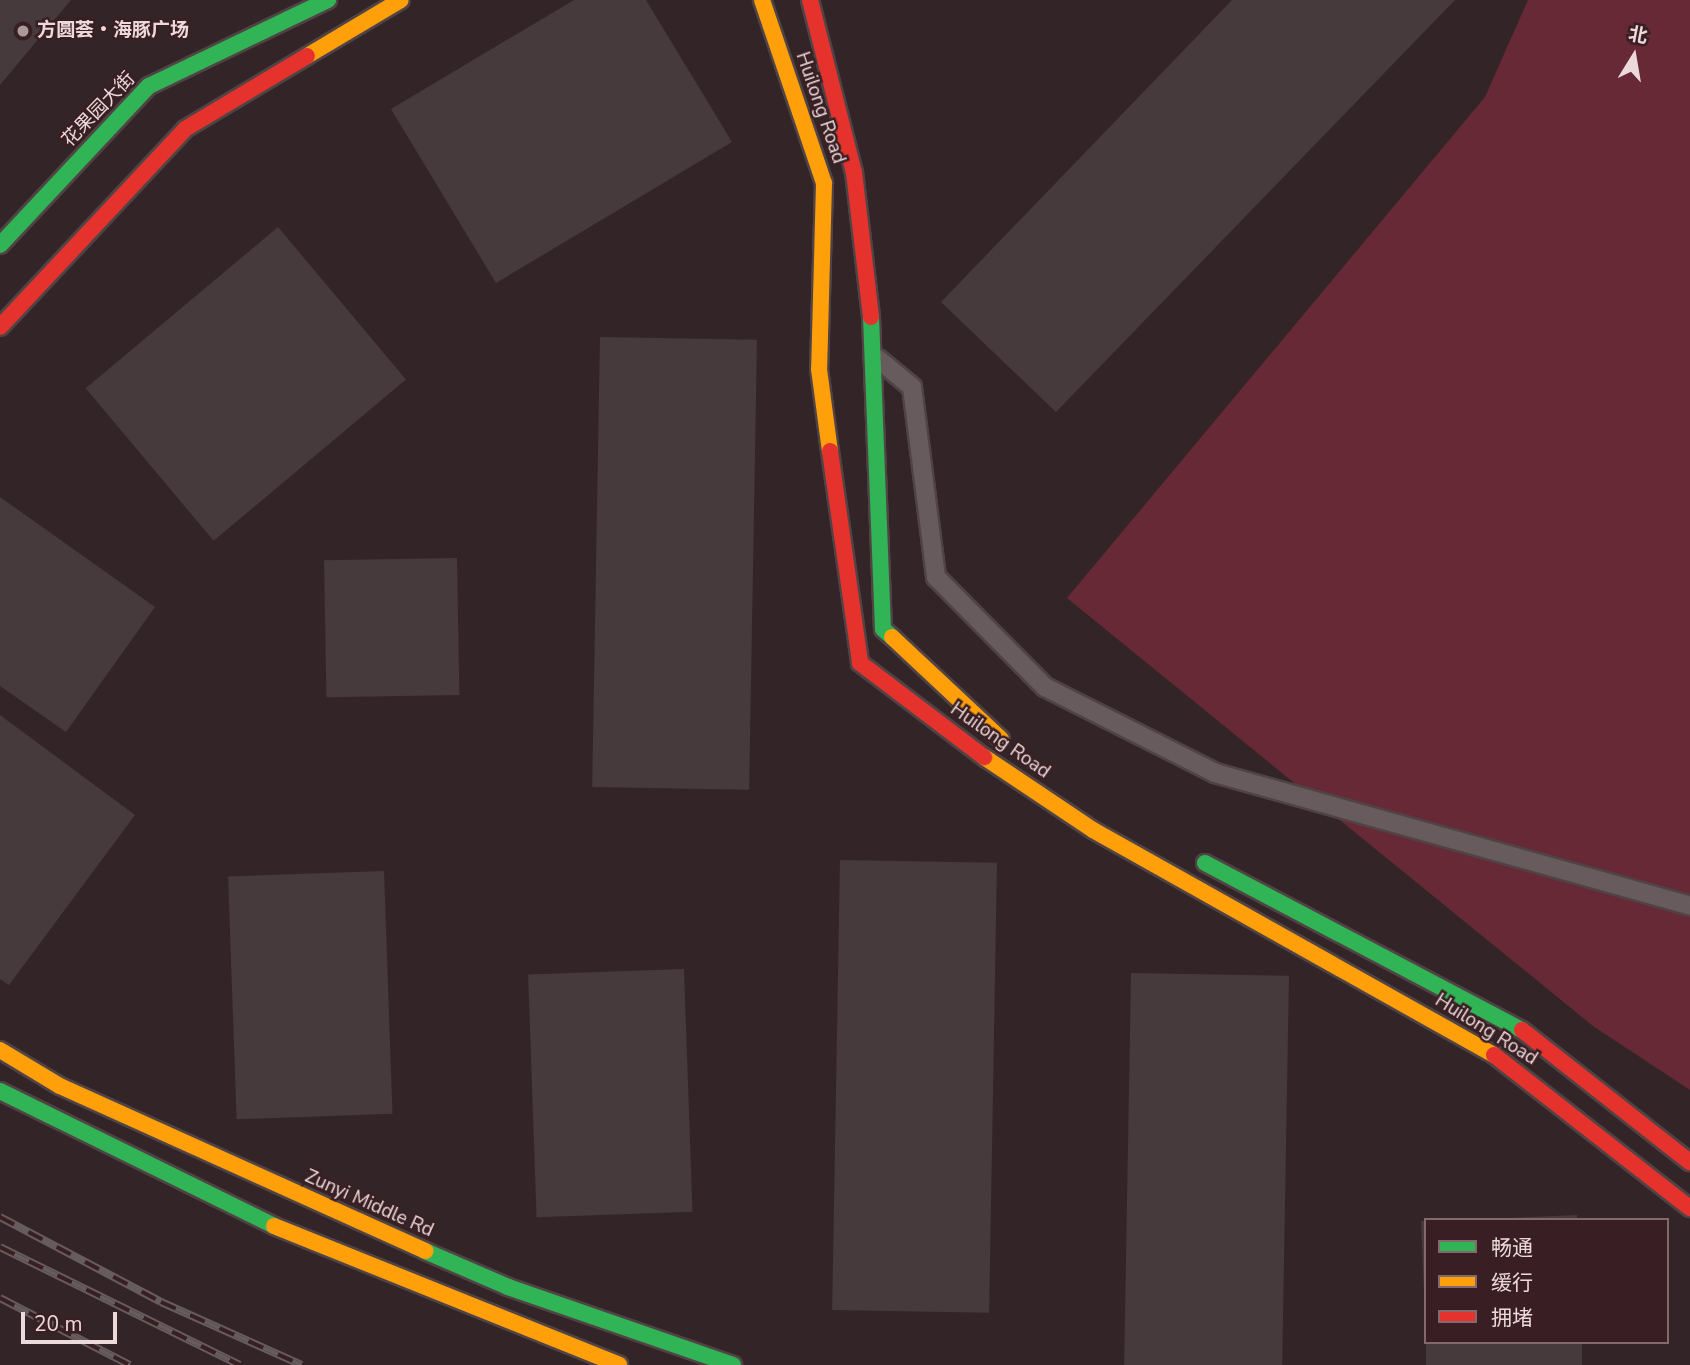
<!DOCTYPE html>
<meta charset="utf-8">
<style>
body{margin:0}
#map{position:relative;width:1690px;height:1365px;overflow:hidden;background:#332527;font-family:"Nunito Sans","Noto Sans SC",sans-serif}
div>[style]{position:absolute}
[style*='--x']{left:calc(var(--x)*1px);top:calc(var(--y)*1px);width:calc(var(--w)*1px);rotate:calc(var(--a)*1deg)}
.green>*{inset:0;background:#672936}
.building>*{inset:0;background:#473a3c;transform-origin:0 0}
.roads{filter:drop-shadow(2px 0 #504345) drop-shadow(-2px 0 #504345) drop-shadow(0 2px #504345) drop-shadow(0 -2px #504345)}
.lane>*{height:18px;margin:-9px;padding:0 9px;transform-origin:9px;border-radius:9px;background:#675b5d}
.fast>*{height:16px;margin:-8px;padding:0 8px;transform-origin:8px;border-radius:8px;background:#30b455}
.slow>*{height:16px;margin:-8px;padding:0 8px;transform-origin:8px;border-radius:8px;background:#ff9f0a}
.jam>*{height:16px;margin:-8px;padding:0 8px;transform-origin:8px;border-radius:8px;background:#e5322d}
.rail>*{height:8px;margin-top:-4px;transform-origin:0;background:repeating-linear-gradient(90deg,#391f23 0 16px,#675c5d 0 32px);box-sizing:border-box;border-block:2px solid #675c5d}
.dots>*{width:19px;height:19px;translate:-50% -50%;box-sizing:border-box;border:4px solid #391f23;border-radius:50%}
span{translate:-50% -50%;white-space:nowrap;text-align:center;line-height:1.15;-webkit-text-stroke:5px #391f23;paint-order:stroke}
.poi-label{font-size:19px;color:#ecd9db;font-weight:700}
.left{translate:0 -50%;text-align:left}
.street-label{font-size:19px;color:#ecd9db}
.legend{position:absolute;left:1424px;top:1218px;width:245px;height:126px;box-sizing:border-box;background:#391f23;border:2px solid #81696d;margin:0;padding:9px 12px;list-style:none;font-size:21px;color:#ecd9db}
.legend li{display:flex;align-items:center;gap:14px;height:35px}
.legend b{width:35px;border:2px solid #81696d}
.north{position:absolute;left:1599px;top:21px;width:70px;height:70px;-webkit-text-stroke:5px #391f23;paint-order:stroke;rotate:11deg;font-size:19px;font-weight:700;line-height:28px;text-align:center;color:#ecd9db}
.north::after{content:'';display:block;margin:auto;width:24px;height:32px;background:#ecd9db;clip-path:polygon(50% 0,100% 100%,50% 72%,0 100%)}
.scale{position:absolute;left:21px;top:1312px;width:96px;height:32px;box-sizing:border-box;border:4px solid #ecd9db;border-top:0;padding-left:9px;font-size:21px;line-height:24px;white-space:nowrap;color:#ecd9db;-webkit-text-stroke:5px #391f23;paint-order:stroke}
</style>
<div id="map">
<div class="green">
<i style="clip-path:polygon(1528px 0,1690px 0,1690px 1090px,1593px 1026px,1067px 598px,1485px 97px)"></i>
</div>
<div class="building">
<i style="clip-path:polygon(0 0,71px 0,0 85px)"></i>
<i style="clip-path:polygon(574px 0,646px 0,732px 142px,496px 283px,391px 109px)"></i>
<i style="clip-path:polygon(1232px 0,1455px 0,1056px 412px,941px 302px)"></i>
<i style="left:278px;top:227px;width:199px;height:251px;rotate:50deg"></i>
<i style="left:600px;top:337px;width:157px;height:450px;rotate:1deg"></i>
<i style="clip-path:polygon(0 497px,155px 607px,66px 732px,0 686px)"></i>
<i style="left:457px;top:558px;width:137px;height:133px;rotate:89deg"></i>
<i style="clip-path:polygon(0 715px,135px 815px,9px 985px,0 979px)"></i>
<i style="left:840px;top:860px;width:157px;height:450px;rotate:1deg"></i>
<i style="left:384px;top:871px;width:243px;height:156px;rotate:88deg"></i>
<i style="left:684px;top:969px;width:243px;height:156px;rotate:88deg"></i>
<i style="left:1131px;top:973px;width:158px;height:392px;rotate:1deg"></i>
<i style="clip-path:polygon(1577px 1215px,1577px 1220px,1510px 1220px,1510px 1218px)"></i>
<i style="clip-path:polygon(1421px 1221px,1426px 1221px,1426px 1293px,1424px 1293px)"></i>
<i style="left:1426px;top:1342px;width:156px;height:23px"></i>
</div>
<div class="roads">
<div class="lane">
<i style="--x:878;--y:359;--w:44;--a:39.5"></i>
<i style="--x:912;--y:387;--w:192;--a:82.8"></i>
<i style="--x:936;--y:577;--w:155;--a:45.3"></i>
<i style="--x:1045;--y:687;--w:191;--a:26.8"></i>
<i style="--x:1215;--y:773;--w:493;--a:15.6"></i>
</div>
<div class="fast">
<i style="--x:0;--y:245;--w:218;--a:-46.9"></i>
<i style="--x:149;--y:86;--w:199;--a:-25.7"></i>
<i style="--x:871;--y:317;--w:312;--a:87.8"></i>
<i style="--x:883;--y:629;--w:12;--a:42"></i>
<i style="--x:1205;--y:863;--w:358;--a:27.8"></i>
<i style="--x:0;--y:1091;--w:305;--a:26.2"></i>
<i style="--x:425;--y:1251;--w:90;--a:23.4"></i>
<i style="--x:508;--y:1287;--w:238;--a:19.1"></i>
</div>
<div class="slow">
<i style="--x:762;--y:0;--w:193;--a:71.3"></i>
<i style="--x:824;--y:183;--w:186;--a:91.5"></i>
<i style="--x:819;--y:369;--w:83;--a:82.4"></i>
<i style="--x:307;--y:56;--w:109;--a:-30.8"></i>
<i style="--x:892;--y:637;--w:149;--a:43.1"></i>
<i style="--x:984;--y:757;--w:131;--a:33.8"></i>
<i style="--x:1093;--y:830;--w:460;--a:29.3"></i>
<i style="--x:0;--y:1050;--w:70;--a:31"></i>
<i style="--x:60;--y:1086;--w:401;--a:24.3"></i>
<i style="--x:274;--y:1226;--w:372;--a:21.9"></i>
</div>
<div class="jam">
<i style="--x:810;--y:0;--w:178;--a:75.7"></i>
<i style="--x:854;--y:172;--w:146;--a:83.3"></i>
<i style="--x:0;--y:327;--w:271;--a:-46.9"></i>
<i style="--x:185;--y:129;--w:142;--a:-30.9"></i>
<i style="--x:830;--y:451;--w:214;--a:81.9"></i>
<i style="--x:860;--y:663;--w:156;--a:37.2"></i>
<i style="--x:1522;--y:1030;--w:214;--a:38.2"></i>
<i style="--x:1494;--y:1055;--w:249;--a:38"></i>
</div>
</div>
<div class="rail">
<i style="--x:0;--y:1217;--w:182;--a:27.8"></i>
<i style="--x:161;--y:1302;--w:154;--a:24.1"></i>
<i style="--x:0;--y:1247;--w:267;--a:26.2"></i>
<i style="--x:0;--y:1298;--w:146;--a:27.3"></i>
</div>
<div class="dots">
<i style="left:23px;top:31px;background:#ab9a9c"></i>
</div>
<div class="poi-label">
<span class="left" style="left:37px;top:31px">方圆荟・海豚广场</span>
</div>
<div class="street-label">
<span style="left:820px;top:108px;rotate:71deg">Huilong Road</span>
<span style="left:99px;top:110px;rotate:-46deg">花果园大街</span>
<span style="left:1000px;top:741px;rotate:35deg">Huilong Road</span>
<span style="left:1486px;top:1030px;rotate:32deg">Huilong Road</span>
<span style="left:369px;top:1204px;rotate:24deg">Zunyi Middle Rd</span>
</div>
<ul class="legend">
<li><b style="height:9px;background:#30b455"></b>畅通</li>
<li><b style="height:9px;background:#ff9f0a"></b>缓行</li>
<li><b style="height:9px;background:#e5322d"></b>拥堵</li>
</ul>
<div class="north">北</div>
<div class="scale">20 m</div>
</div>
